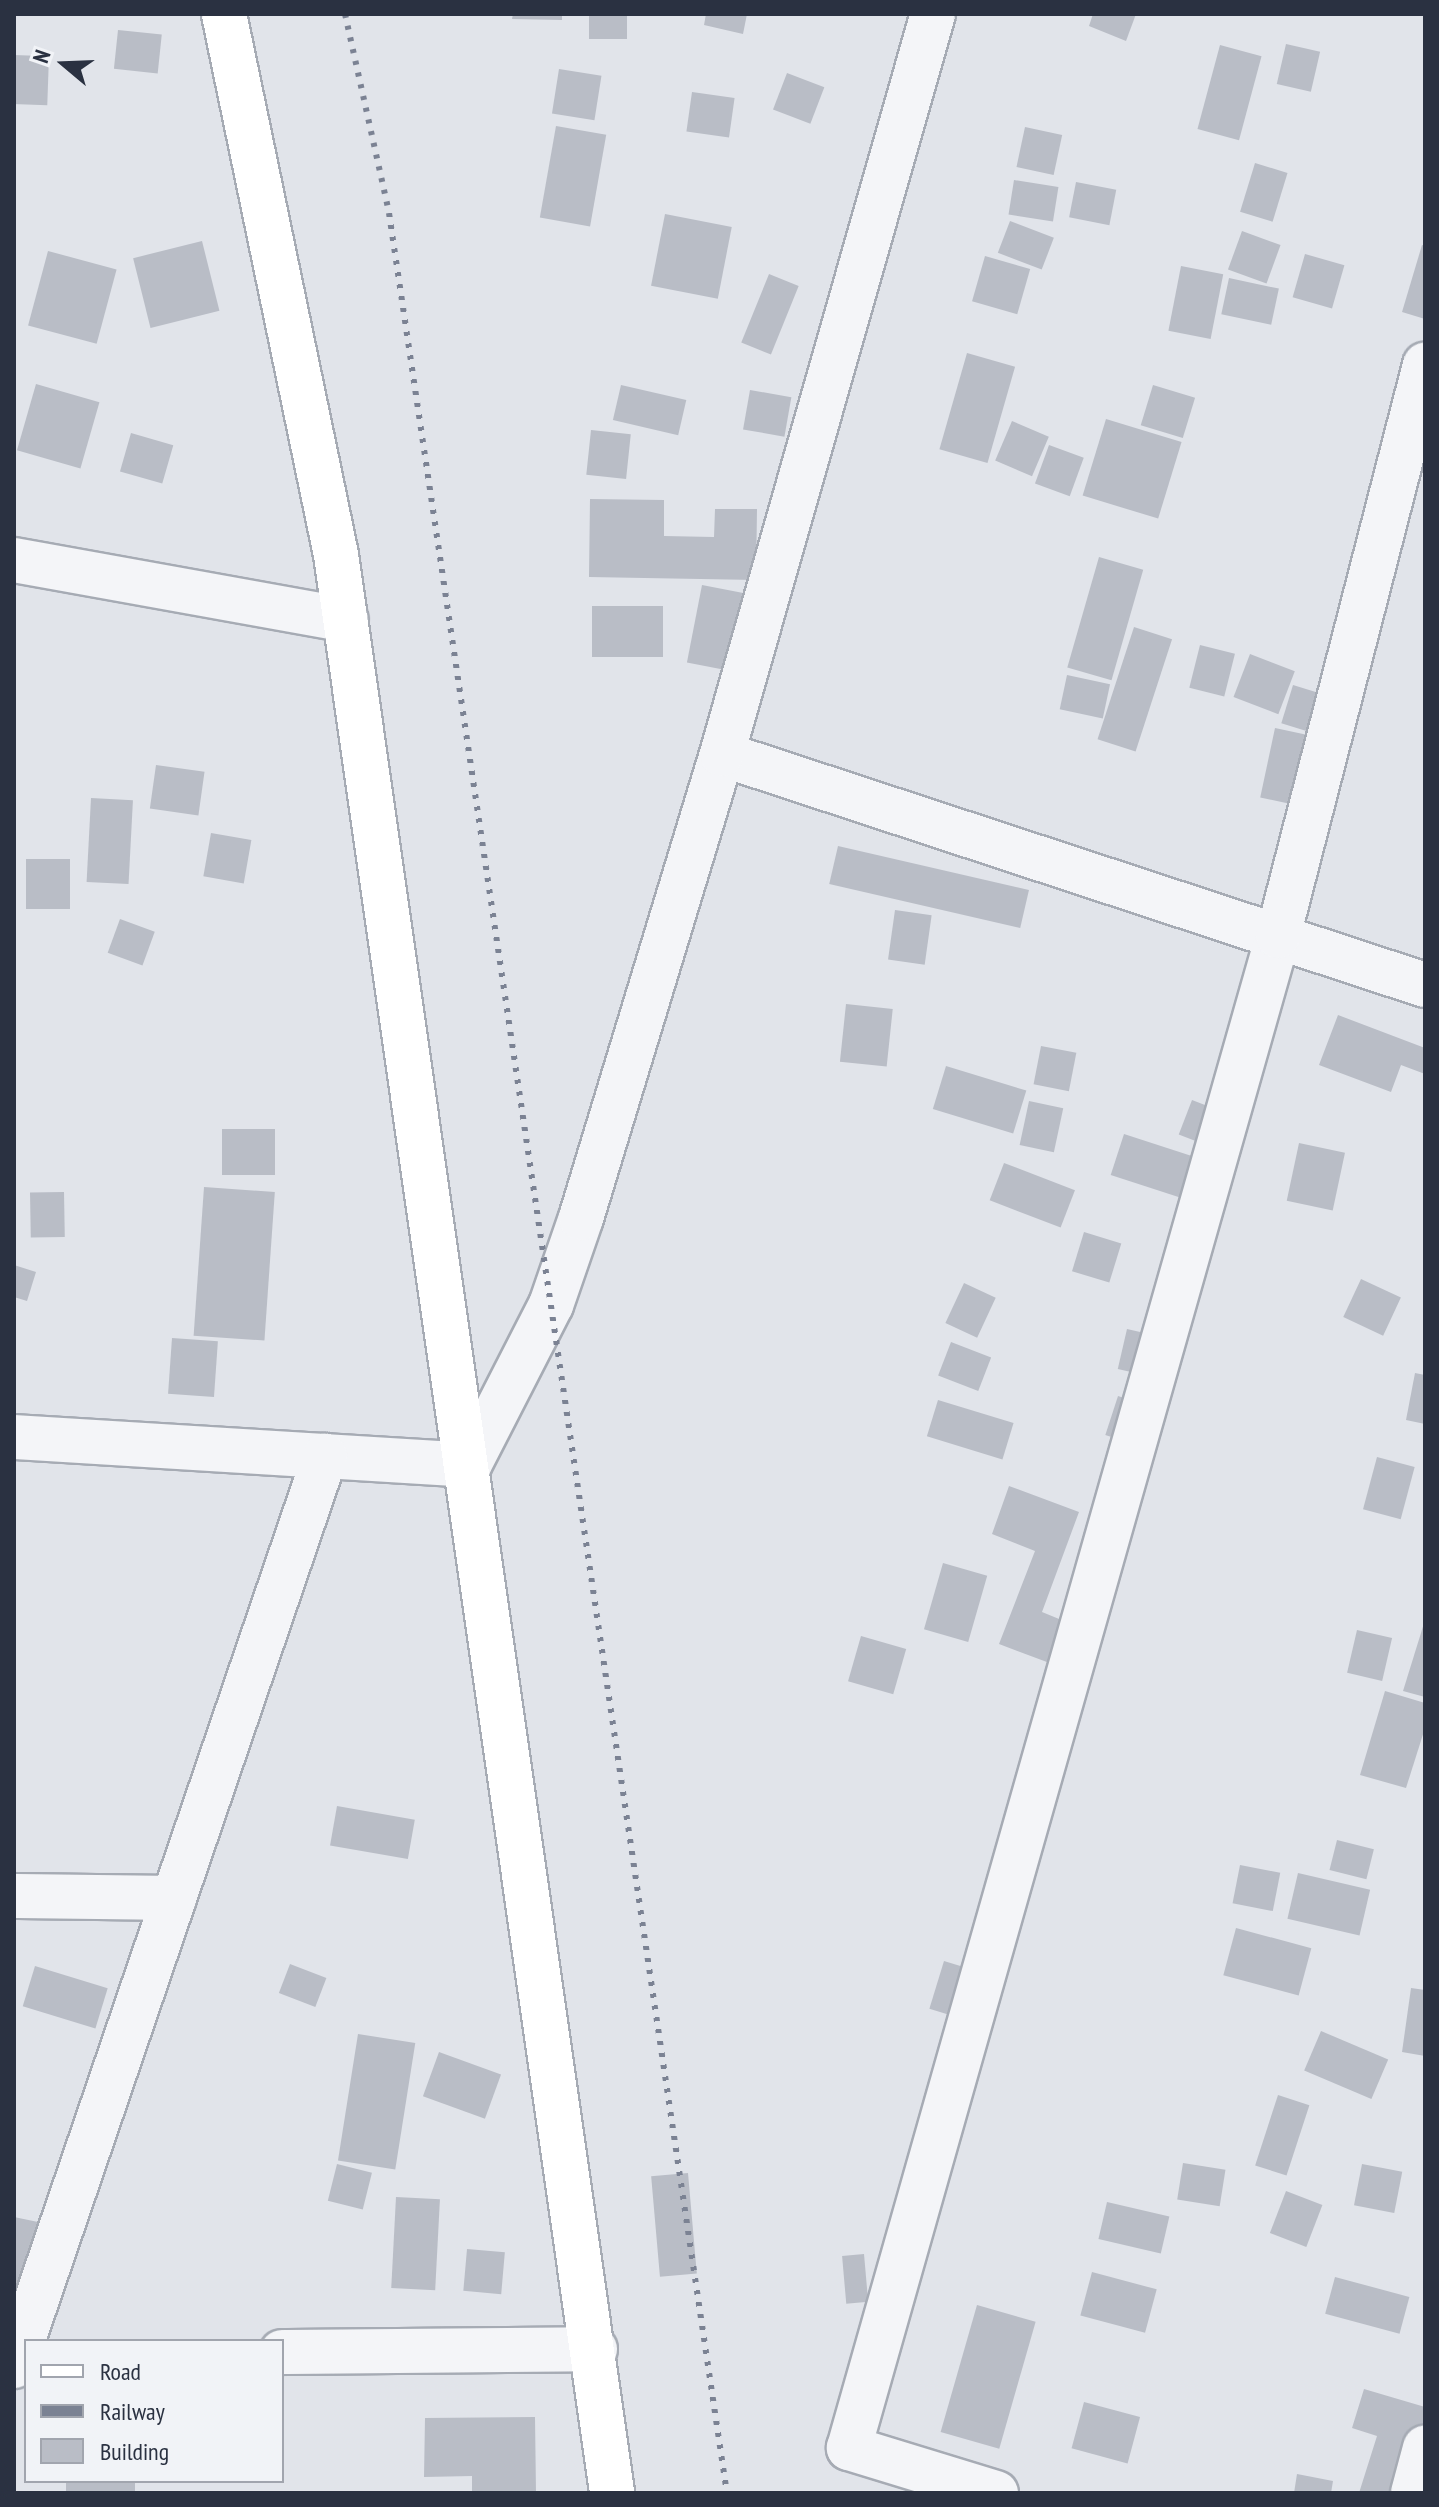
<!DOCTYPE html>
<style>
body{margin:0}
#map{position:relative;width:1439px;height:2507px;overflow:hidden;background:#e1e4ea;font-family:"PT Sans Narrow",sans-serif}
div>[style]{position:absolute}
[style*='--x']{left:calc(var(--x)*1px);top:calc(var(--y)*1px);width:calc(var(--w)*1px);rotate:calc(var(--a)*1deg)}
.building>*{inset:0;background:#b9bdc6;transform-origin:0 0}
.roads{filter:drop-shadow(2px 0 #a6abb4) drop-shadow(-2px 0 #a6abb4) drop-shadow(0 2px #a6abb4) drop-shadow(0 -2px #a6abb4)}
.street>*{height:44px;margin:-22px;padding:0 22px;transform-origin:22px;border-radius:22px;background:#f4f5f8}
.secondary>*{height:44px;margin:-22px;padding:0 22px;transform-origin:22px;border-radius:22px;background:#fff}
.rail>*{height:6px;margin-top:-3px;transform-origin:0;background:repeating-linear-gradient(90deg,#7b8293 0 4px,transparent 0 12px)}
span{translate:-50% -50%;white-space:nowrap;text-align:center;line-height:1.15;-webkit-text-stroke:6px #f1f3f7;paint-order:stroke}
.frame{position:absolute;inset:0;border:16px solid #2a3141;pointer-events:none}
.legend{position:absolute;left:24px;top:2339px;width:260px;height:144px;box-sizing:border-box;background:#f1f3f7;border:2px solid #a1a5ae;margin:0;padding:10px 14px;list-style:none;font-size:24px;color:#2a3141}
.legend li{display:flex;align-items:center;gap:16px;height:40px}
.legend b{width:40px;border:2px solid #a1a5ae}
.north{position:absolute;left:24px;top:24px;width:80px;height:80px;-webkit-text-stroke:6px #f1f3f7;paint-order:stroke;rotate:289deg;font-size:22px;font-weight:700;line-height:32px;text-align:center;color:#2a3141}
.north::after{content:'';display:block;margin:auto;width:28px;height:36px;background:#2a3141;clip-path:polygon(50% 0,100% 100%,50% 72%,0 100%)}
</style>
<div id="map">
<div class="building">
<i style="clip-path:polygon(513px 14px,562px 14px,562px 20px,512px 19px)"></i>
<i style="left:589px;top:14px;width:38px;height:25px"></i>
<i style="clip-path:polygon(706px 14px,747px 14px,743px 34px,704px 25px)"></i>
<i style="clip-path:polygon(1093px 14px,1136px 14px,1126px 41px,1089px 26px)"></i>
<i style="left:118px;top:30px;width:44px;height:39px;rotate:6deg"></i>
<i style="left:1286px;top:44px;width:35px;height:41px;rotate:13deg"></i>
<i style="left:1220px;top:45px;width:43px;height:87px;rotate:15deg"></i>
<i style="left:14px;top:55px;width:35px;height:49px;rotate:2deg"></i>
<i style="left:559px;top:69px;width:43px;height:45px;rotate:9deg"></i>
<i style="left:787px;top:73px;width:40px;height:39px;rotate:21deg"></i>
<i style="left:692px;top:92px;width:43px;height:40px;rotate:8deg"></i>
<i style="left:556px;top:126px;width:51px;height:93px;rotate:10deg"></i>
<i style="left:1025px;top:127px;width:38px;height:41px;rotate:12deg"></i>
<i style="left:1255px;top:163px;width:34px;height:51px;rotate:17deg"></i>
<i style="left:1014px;top:180px;width:45px;height:35px;rotate:9deg"></i>
<i style="left:1076px;top:182px;width:41px;height:36px;rotate:11deg"></i>
<i style="left:665px;top:214px;width:68px;height:73px;rotate:11deg"></i>
<i style="left:1010px;top:221px;width:47px;height:34px;rotate:21deg"></i>
<i style="left:1242px;top:231px;width:41px;height:41px;rotate:20deg"></i>
<i style="left:202px;top:241px;width:72px;height:71px;rotate:76deg"></i>
<i style="clip-path:polygon(1422px 245px,1425px 246px,1425px 319px,1402px 312px)"></i>
<i style="left:48px;top:251px;width:71px;height:77px;rotate:15deg"></i>
<i style="left:1305px;top:254px;width:41px;height:45px;rotate:16deg"></i>
<i style="left:985px;top:256px;width:47px;height:47px;rotate:16deg"></i>
<i style="left:1181px;top:266px;width:43px;height:66px;rotate:11deg"></i>
<i style="left:769px;top:274px;width:32px;height:74px;rotate:22deg"></i>
<i style="left:1229px;top:278px;width:51px;height:37px;rotate:12deg"></i>
<i style="left:967px;top:353px;width:50px;height:100px;rotate:16deg"></i>
<i style="left:36px;top:384px;width:66px;height:69px;rotate:16deg"></i>
<i style="left:621px;top:385px;width:67px;height:36px;rotate:13deg"></i>
<i style="left:1153px;top:385px;width:44px;height:42px;rotate:17deg"></i>
<i style="left:750px;top:390px;width:42px;height:40px;rotate:10deg"></i>
<i style="left:1106px;top:419px;width:79px;height:80px;rotate:17deg"></i>
<i style="left:1012px;top:421px;width:40px;height:43px;rotate:23deg"></i>
<i style="left:591px;top:430px;width:40px;height:45px;rotate:6deg"></i>
<i style="left:131px;top:433px;width:44px;height:40px;rotate:16deg"></i>
<i style="left:1049px;top:445px;width:37px;height:41px;rotate:20deg"></i>
<i style="clip-path:polygon(590px 499px,664px 500px,664px 536px,714px 537px,715px 509px,757px 509px,756px 580px,589px 577px)"></i>
<i style="left:1099px;top:557px;width:46px;height:115px;rotate:16deg"></i>
<i style="left:702px;top:585px;width:42px;height:79px;rotate:11deg"></i>
<i style="left:592px;top:606px;width:71px;height:51px"></i>
<i style="left:1134px;top:627px;width:40px;height:118px;rotate:18deg"></i>
<i style="left:1200px;top:645px;width:36px;height:44px;rotate:14deg"></i>
<i style="left:1250px;top:654px;width:48px;height:46px;rotate:21deg"></i>
<i style="left:1067px;top:675px;width:44px;height:35px;rotate:12deg"></i>
<i style="left:1293px;top:685px;width:39px;height:40px;rotate:17deg"></i>
<i style="left:1275px;top:728px;width:49px;height:71px;rotate:12deg"></i>
<i style="left:156px;top:765px;width:49px;height:44px;rotate:8deg"></i>
<i style="left:91px;top:798px;width:42px;height:84px;rotate:3deg"></i>
<i style="left:211px;top:833px;width:41px;height:44px;rotate:10deg"></i>
<i style="left:838px;top:846px;width:196px;height:39px;rotate:13deg"></i>
<i style="left:26px;top:859px;width:44px;height:50px"></i>
<i style="left:895px;top:910px;width:37px;height:50px;rotate:8deg"></i>
<i style="left:120px;top:919px;width:37px;height:36px;rotate:20deg"></i>
<i style="left:846px;top:1004px;width:47px;height:58px;rotate:6deg"></i>
<i style="clip-path:polygon(1338px 1015px,1425px 1048px,1425px 1074px,1401px 1065px,1391px 1092px,1319px 1065px)"></i>
<i style="left:1041px;top:1046px;width:36px;height:39px;rotate:11deg"></i>
<i style="left:946px;top:1066px;width:84px;height:45px;rotate:17deg"></i>
<i style="left:1192px;top:1100px;width:34px;height:37px;rotate:21deg"></i>
<i style="left:1029px;top:1101px;width:35px;height:45px;rotate:12deg"></i>
<i style="left:222px;top:1129px;width:53px;height:46px"></i>
<i style="left:1124px;top:1134px;width:85px;height:43px;rotate:18deg"></i>
<i style="left:1299px;top:1143px;width:47px;height:59px;rotate:12deg"></i>
<i style="left:1004px;top:1163px;width:76px;height:40px;rotate:21deg"></i>
<i style="left:204px;top:1187px;width:71px;height:149px;rotate:4deg"></i>
<i style="left:64px;top:1192px;width:45px;height:34px;rotate:89deg"></i>
<i style="left:1084px;top:1232px;width:39px;height:41px;rotate:17deg"></i>
<i style="clip-path:polygon(14px 1265px,36px 1272px,27px 1301px,14px 1297px)"></i>
<i style="left:1361px;top:1279px;width:44px;height:42px;rotate:25deg"></i>
<i style="left:964px;top:1283px;width:35px;height:44px;rotate:25deg"></i>
<i style="left:1127px;top:1329px;width:45px;height:41px;rotate:13deg"></i>
<i style="left:172px;top:1338px;width:46px;height:56px;rotate:4deg"></i>
<i style="left:951px;top:1342px;width:43px;height:36px;rotate:21deg"></i>
<i style="clip-path:polygon(1415px 1373px,1425px 1375px,1425px 1424px,1406px 1420px)"></i>
<i style="left:1118px;top:1396px;width:38px;height:41px;rotate:18deg"></i>
<i style="left:938px;top:1400px;width:79px;height:38px;rotate:17deg"></i>
<i style="left:1377px;top:1457px;width:39px;height:54px;rotate:15deg"></i>
<i style="clip-path:polygon(1009px 1486px,1079px 1512px,1042px 1612px,1086px 1630px,1071px 1671px,999px 1644px,1035px 1551px,992px 1534px)"></i>
<i style="left:943px;top:1563px;width:46px;height:69px;rotate:16deg"></i>
<i style="clip-path:polygon(1425px 1620px,1425px 1697px,1403px 1691px)"></i>
<i style="left:1357px;top:1630px;width:36px;height:44px;rotate:13deg"></i>
<i style="left:861px;top:1636px;width:47px;height:47px;rotate:16deg"></i>
<i style="clip-path:polygon(1385px 1691px,1425px 1703px,1425px 1728px,1406px 1788px,1360px 1775px)"></i>
<i style="left:337px;top:1806px;width:79px;height:40px;rotate:10deg"></i>
<i style="left:1337px;top:1840px;width:38px;height:31px;rotate:14deg"></i>
<i style="left:1240px;top:1865px;width:41px;height:39px;rotate:11deg"></i>
<i style="left:1298px;top:1873px;width:74px;height:47px;rotate:13deg"></i>
<i style="left:1236px;top:1928px;width:78px;height:49px;rotate:15deg"></i>
<i style="left:944px;top:1961px;width:42px;height:50px;rotate:17deg"></i>
<i style="left:290px;top:1964px;width:39px;height:31px;rotate:21deg"></i>
<i style="left:35px;top:1966px;width:76px;height:42px;rotate:17deg"></i>
<i style="clip-path:polygon(1411px 1988px,1425px 1990px,1425px 2056px,1402px 2052px)"></i>
<i style="left:1321px;top:2031px;width:73px;height:43px;rotate:23deg"></i>
<i style="left:358px;top:2034px;width:58px;height:128px;rotate:9deg"></i>
<i style="left:439px;top:2052px;width:66px;height:47px;rotate:20deg"></i>
<i style="left:1278px;top:2095px;width:33px;height:74px;rotate:18deg"></i>
<i style="left:1183px;top:2163px;width:43px;height:37px;rotate:9deg"></i>
<i style="left:337px;top:2164px;width:36px;height:38px;rotate:14deg"></i>
<i style="left:1362px;top:2164px;width:41px;height:42px;rotate:11deg"></i>
<i style="left:688px;top:2173px;width:101px;height:37px;rotate:85deg"></i>
<i style="left:1286px;top:2191px;width:39px;height:45px;rotate:21deg"></i>
<i style="left:396px;top:2197px;width:44px;height:91px;rotate:3deg"></i>
<i style="left:1107px;top:2202px;width:64px;height:38px;rotate:13deg"></i>
<i style="clip-path:polygon(14px 2217px,38px 2222px,23px 2294px,14px 2292px)"></i>
<i style="left:467px;top:2249px;width:38px;height:42px;rotate:5deg"></i>
<i style="left:864px;top:2254px;width:48px;height:22px;rotate:85deg"></i>
<i style="left:1092px;top:2272px;width:67px;height:45px;rotate:15deg"></i>
<i style="left:1335px;top:2277px;width:77px;height:38px;rotate:15deg"></i>
<i style="left:977px;top:2305px;width:61px;height:132px;rotate:16deg"></i>
<i style="clip-path:polygon(1364px 2389px,1425px 2407px,1425px 2424px,1404px 2493px,1359px 2493px,1377px 2436px,1352px 2428px)"></i>
<i style="left:1084px;top:2402px;width:58px;height:48px;rotate:15deg"></i>
<i style="clip-path:polygon(535px 2417px,536px 2493px,472px 2493px,472px 2476px,424px 2477px,425px 2418px)"></i>
<i style="clip-path:polygon(1297px 2474px,1333px 2481px,1331px 2493px,1294px 2493px)"></i>
<i style="left:66px;top:2481px;width:69px;height:12px"></i>
</div>
<div class="roads">
<div class="street">
<i style="--x:14;--y:560;--w:337;--a:10.2"></i>
<i style="--x:722;--y:754;--w:740;--a:18.19"></i>
<i style="--x:14;--y:1437;--w:456;--a:3.5"></i>
<i style="--x:469;--y:1465;--w:180;--a:-62.9"></i>
<i style="--x:551;--y:1305;--w:92;--a:-71"></i>
<i style="--x:581;--y:1218;--w:485;--a:-73.1"></i>
<i style="--x:722;--y:754;--w:769;--a:-74.09"></i>
<i style="--x:14;--y:1896;--w:160;--a:0.7"></i>
<i style="--x:282;--y:2352;--w:313;--a:-0.5"></i>
<i style="--x:14;--y:2366;--w:962;--a:-71.13"></i>
<i style="--x:996;--y:2493;--w:154;--a:-163"></i>
<i style="--x:849;--y:2448;--w:1572;--a:-74.16"></i>
<i style="--x:1278;--y:936;--w:590;--a:-75.56"></i>
<i style="--x:1413;--y:2493;--w:47;--a:-75.1"></i>
</div>
<div class="secondary">
<i style="--x:224;--y:14;--w:552;--a:78.3"></i>
<i style="--x:336;--y:555;--w:1958;--a:81.89"></i>
</div>
</div>
<div class="rail">
<i style="--x:345;--y:14;--w:204;--a:77.5"></i>
<i style="--x:389;--y:213;--w:2305;--a:81.57"></i>
</div>
<div class="frame"></div>
<ul class="legend">
<li><b style="height:10px;background:#fff"></b>Road</li>
<li><b style="height:10px;background:#7b8293"></b>Railway</li>
<li><b style="height:22px;background:#b9bdc6"></b>Building</li>
</ul>
<div class="north">N</div>
</div>
